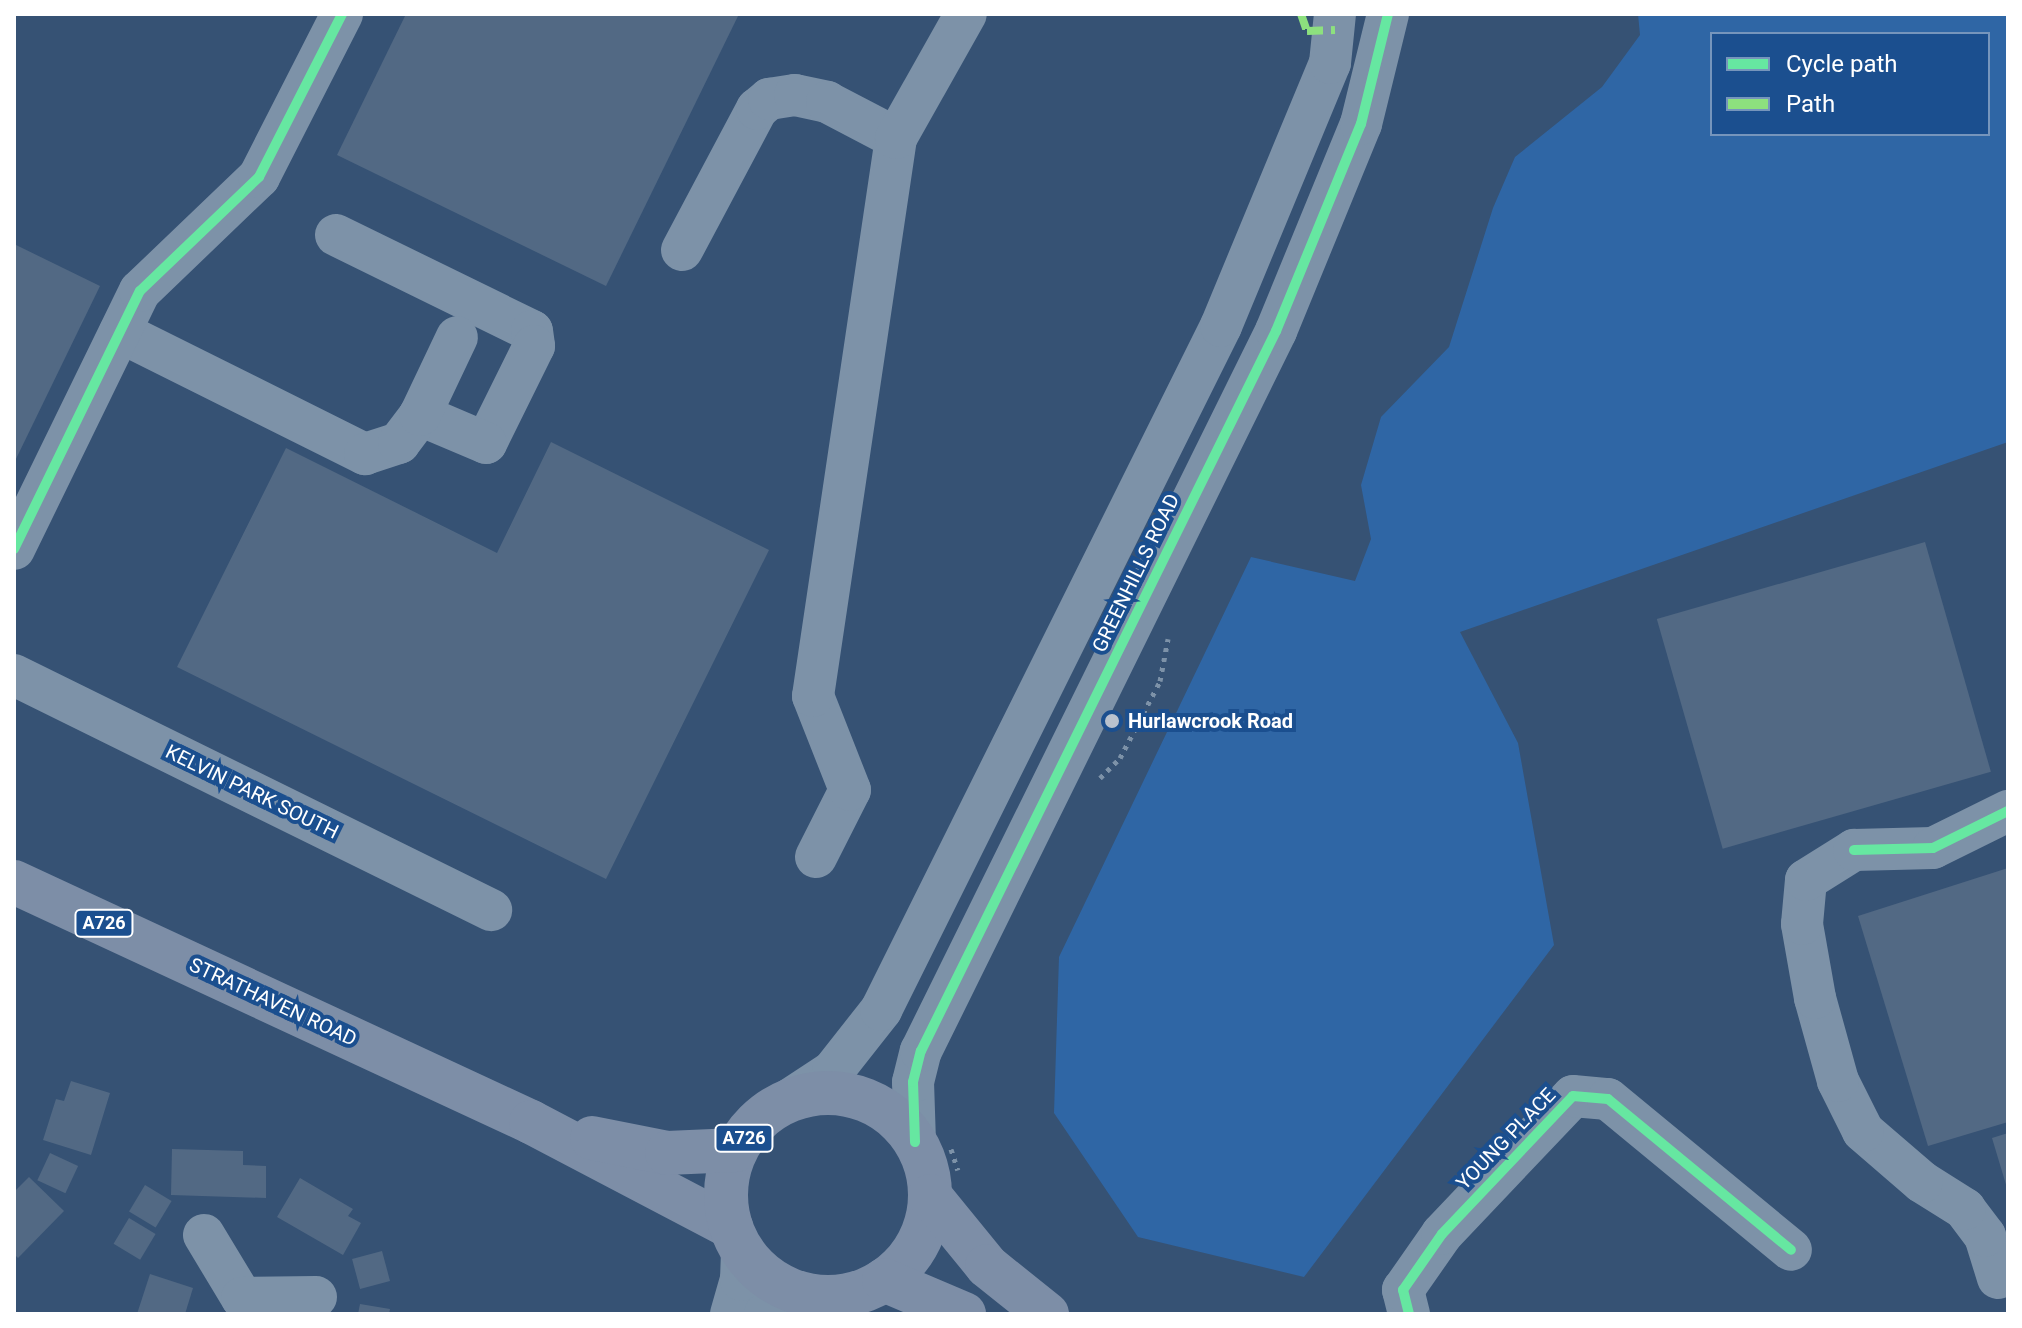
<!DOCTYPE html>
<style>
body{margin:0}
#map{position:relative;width:2022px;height:1328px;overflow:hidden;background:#365274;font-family:Roboto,sans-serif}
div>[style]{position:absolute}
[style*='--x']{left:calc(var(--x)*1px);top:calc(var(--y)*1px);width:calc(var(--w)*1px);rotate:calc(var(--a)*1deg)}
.green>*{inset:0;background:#2f66a5}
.building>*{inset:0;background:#526984;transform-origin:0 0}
.path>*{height:5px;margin-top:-2.5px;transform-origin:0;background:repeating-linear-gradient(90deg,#7d92a8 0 4px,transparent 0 10px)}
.minor>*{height:42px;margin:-21px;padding:0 21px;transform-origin:21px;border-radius:21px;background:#7d92a8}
.major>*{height:44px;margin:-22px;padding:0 22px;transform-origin:22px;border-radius:22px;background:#7d8ea7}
.major>.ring{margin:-22px;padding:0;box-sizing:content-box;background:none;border:44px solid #7d8ea7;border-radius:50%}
.quiet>*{height:8px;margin-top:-4px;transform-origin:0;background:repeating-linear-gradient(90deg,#8de07e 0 16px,transparent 0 24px)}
.cycleway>*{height:10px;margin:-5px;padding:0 5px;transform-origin:5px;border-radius:5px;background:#66e7a1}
.dots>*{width:22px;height:22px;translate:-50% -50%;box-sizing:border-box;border:4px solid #1b4f8f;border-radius:50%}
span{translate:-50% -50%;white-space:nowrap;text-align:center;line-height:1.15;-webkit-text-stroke:8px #1b4f8f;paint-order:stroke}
.shield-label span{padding:2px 6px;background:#1b4f8f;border:2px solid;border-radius:6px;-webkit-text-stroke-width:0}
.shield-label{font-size:18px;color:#fff;font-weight:700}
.street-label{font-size:20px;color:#fff}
.poi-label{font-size:20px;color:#fff;font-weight:700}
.left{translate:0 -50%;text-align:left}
.frame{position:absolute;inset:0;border:16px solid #fff;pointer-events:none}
.legend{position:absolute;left:1710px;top:32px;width:280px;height:104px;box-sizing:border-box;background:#1b4f8f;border:2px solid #7695bc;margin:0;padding:10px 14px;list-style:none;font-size:24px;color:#fff}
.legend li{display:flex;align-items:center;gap:16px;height:40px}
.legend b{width:40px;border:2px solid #7695bc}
</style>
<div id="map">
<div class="green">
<i style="clip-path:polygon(evenodd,1638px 14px,2008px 14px,2008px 442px,1460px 632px,1518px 743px,1554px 945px,1304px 1277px,1138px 1237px,1054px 1113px,1059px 957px,1251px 557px,1355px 581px,1371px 539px,1361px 485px,1381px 417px,1449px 347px,1493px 208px,1515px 157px,1602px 87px,1640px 35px,1638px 14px,1712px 34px,1988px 34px,1988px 134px,1712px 134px,1712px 34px)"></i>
</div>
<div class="building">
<i style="clip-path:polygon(406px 14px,739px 14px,606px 286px,337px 155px)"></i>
<i style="clip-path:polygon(14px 244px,100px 286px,14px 463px)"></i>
<i style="clip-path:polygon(551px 442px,769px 550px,606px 879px,177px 667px,286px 448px,497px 553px)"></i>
<i style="left:1925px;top:542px;width:239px;height:279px;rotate:74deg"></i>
<i style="clip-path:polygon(2008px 868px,2008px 1122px,1928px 1146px,1858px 916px)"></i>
<i style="clip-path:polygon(71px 1081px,110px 1093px,91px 1155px,43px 1140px,56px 1099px,64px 1101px)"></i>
<i style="clip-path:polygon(2008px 1133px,2008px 1188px,2007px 1188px,1992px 1138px)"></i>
<i style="clip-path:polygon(172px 1149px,243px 1151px,243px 1165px,266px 1166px,266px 1198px,171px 1195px)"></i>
<i style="left:50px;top:1153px;width:31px;height:30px;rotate:25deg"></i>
<i style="clip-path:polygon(29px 1177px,64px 1211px,18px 1258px,14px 1254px,14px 1192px)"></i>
<i style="clip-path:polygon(300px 1178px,353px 1209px,348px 1216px,361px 1223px,343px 1255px,277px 1217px)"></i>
<i style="left:145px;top:1185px;width:31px;height:31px;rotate:31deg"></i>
<i style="left:129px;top:1218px;width:31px;height:30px;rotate:31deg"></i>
<i style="left:382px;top:1251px;width:31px;height:31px;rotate:75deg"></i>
<i style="clip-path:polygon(150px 1274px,193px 1288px,185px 1314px,137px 1314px)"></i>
<i style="clip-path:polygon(360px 1304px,390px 1309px,389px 1314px,358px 1314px)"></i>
</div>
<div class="path">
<i style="--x:1100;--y:778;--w:28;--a:-45"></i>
<i style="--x:1120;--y:758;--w:87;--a:-62.5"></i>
<i style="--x:1160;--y:681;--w:43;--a:-79.2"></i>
<i style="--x:951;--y:1149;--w:22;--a:72"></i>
</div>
<div class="minor">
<i style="--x:336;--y:235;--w:218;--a:26.1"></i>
<i style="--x:532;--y:331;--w:15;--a:82"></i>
<i style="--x:534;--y:346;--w:108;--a:116.3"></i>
<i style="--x:486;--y:443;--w:72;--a:-157"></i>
<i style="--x:682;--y:250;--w:160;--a:-62"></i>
<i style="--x:757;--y:109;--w:16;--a:-40"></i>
<i style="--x:769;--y:99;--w:26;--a:-9"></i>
<i style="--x:795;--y:95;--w:33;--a:12"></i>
<i style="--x:827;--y:102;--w:78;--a:27.6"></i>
<i style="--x:120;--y:332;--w:274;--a:26.5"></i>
<i style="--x:365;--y:454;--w:36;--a:-18"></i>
<i style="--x:399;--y:443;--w:35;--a:-53"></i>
<i style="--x:420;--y:415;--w:86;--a:-64.6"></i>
<i style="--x:14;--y:549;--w:287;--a:-64"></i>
<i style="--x:140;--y:291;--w:165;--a:-43.8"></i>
<i style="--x:259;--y:177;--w:183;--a:-63"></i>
<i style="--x:14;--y:675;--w:532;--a:26.23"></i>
<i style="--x:816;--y:857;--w:75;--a:-63.1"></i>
<i style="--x:850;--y:790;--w:101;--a:-111.5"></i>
<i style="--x:813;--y:696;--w:564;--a:-81.54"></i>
<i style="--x:896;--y:138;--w:142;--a:-60.6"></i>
<i style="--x:786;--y:1102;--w:56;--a:-33.4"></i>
<i style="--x:833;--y:1071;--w:78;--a:-51.8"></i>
<i style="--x:881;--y:1010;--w:764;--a:-63.57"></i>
<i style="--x:1221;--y:326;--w:285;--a:-67.5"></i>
<i style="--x:1330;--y:63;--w:49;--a:-84.2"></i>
<i style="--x:915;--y:1142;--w:60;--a:-91.9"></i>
<i style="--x:913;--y:1082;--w:32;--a:-76"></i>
<i style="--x:921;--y:1051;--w:803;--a:-63.75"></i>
<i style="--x:1276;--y:331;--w:224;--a:-67.7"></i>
<i style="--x:1361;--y:124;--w:113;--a:-76.2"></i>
<i style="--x:204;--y:1235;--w:74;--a:58.9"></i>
<i style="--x:242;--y:1298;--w:74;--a:-0.8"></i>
<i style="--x:1998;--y:1278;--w:44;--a:-107.2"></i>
<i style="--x:1985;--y:1236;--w:34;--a:-127"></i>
<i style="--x:1965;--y:1209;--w:51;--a:-147.9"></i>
<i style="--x:1922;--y:1182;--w:78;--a:-139.2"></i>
<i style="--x:1863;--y:1131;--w:56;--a:-116.6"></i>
<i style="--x:1838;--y:1081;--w:86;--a:-105.5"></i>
<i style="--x:1815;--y:998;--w:75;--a:-100"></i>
<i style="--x:1802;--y:924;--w:44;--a:-84.8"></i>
<i style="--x:1806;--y:880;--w:57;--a:-32"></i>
<i style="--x:1854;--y:850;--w:79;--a:-1.5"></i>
<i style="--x:1933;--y:848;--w:84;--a:-26.3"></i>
<i style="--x:731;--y:1314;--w:35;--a:-74"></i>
<i style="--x:741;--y:1280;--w:29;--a:-88"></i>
<i style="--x:765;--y:1314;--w:50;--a:-21"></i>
<i style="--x:1409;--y:1314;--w:25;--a:-104"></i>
<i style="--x:1403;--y:1290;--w:68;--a:-55.1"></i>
<i style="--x:1442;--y:1234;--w:190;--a:-46.5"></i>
<i style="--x:1573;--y:1096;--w:35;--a:5"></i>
<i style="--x:1608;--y:1099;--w:237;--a:39.5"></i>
</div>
<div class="major">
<i style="--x:14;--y:882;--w:570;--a:24.9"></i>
<i style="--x:531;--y:1122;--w:226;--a:27.7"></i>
<i class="ring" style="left:726px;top:1093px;width:160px;height:160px"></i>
<i style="--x:592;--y:1138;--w:76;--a:11.3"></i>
<i style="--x:667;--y:1153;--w:69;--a:-2.5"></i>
<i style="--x:930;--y:1196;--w:90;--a:50.8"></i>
<i style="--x:987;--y:1266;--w:77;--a:38.7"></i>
<i style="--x:884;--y:1280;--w:87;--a:23"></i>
</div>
<div class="quiet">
<i style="--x:1301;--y:14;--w:18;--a:71"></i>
<i style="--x:1307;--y:31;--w:28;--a:-2"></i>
</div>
<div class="cycleway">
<i style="--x:14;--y:549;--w:287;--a:-64"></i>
<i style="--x:140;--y:291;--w:165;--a:-43.8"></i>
<i style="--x:259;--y:177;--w:183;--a:-63"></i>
<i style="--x:1854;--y:850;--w:79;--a:-1.5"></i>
<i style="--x:1933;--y:848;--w:84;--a:-26.3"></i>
<i style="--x:915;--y:1142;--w:60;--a:-91.9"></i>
<i style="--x:913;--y:1082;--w:32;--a:-76"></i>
<i style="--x:921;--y:1051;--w:803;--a:-63.75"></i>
<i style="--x:1276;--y:331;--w:224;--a:-67.7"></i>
<i style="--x:1361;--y:124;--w:113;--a:-76.2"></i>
<i style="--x:1409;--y:1314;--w:25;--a:-104"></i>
<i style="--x:1403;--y:1290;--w:68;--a:-55.1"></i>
<i style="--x:1442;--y:1234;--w:190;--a:-46.5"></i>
<i style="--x:1573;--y:1096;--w:35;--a:5"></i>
<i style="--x:1608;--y:1099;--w:237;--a:39.5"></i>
</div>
<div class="dots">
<i style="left:1112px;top:721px;background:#b9c2ce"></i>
</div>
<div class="shield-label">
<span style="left:104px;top:923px">A726</span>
<span style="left:744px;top:1138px">A726</span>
</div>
<div class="street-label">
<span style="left:1136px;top:573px;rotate:-64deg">GREENHILLS ROAD</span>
<span style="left:252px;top:792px;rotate:26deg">KELVIN PARK SOUTH</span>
<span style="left:273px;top:1002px;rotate:25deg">STRATHAVEN ROAD</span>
<span style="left:1506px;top:1139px;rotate:-46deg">YOUNG PLACE</span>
</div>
<div class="poi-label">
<span class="left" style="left:1128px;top:721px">Hurlawcrook Road</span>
</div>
<div class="frame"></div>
<ul class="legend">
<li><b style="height:10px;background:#66e7a1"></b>Cycle path</li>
<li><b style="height:10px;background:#8de07e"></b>Path</li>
</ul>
</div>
